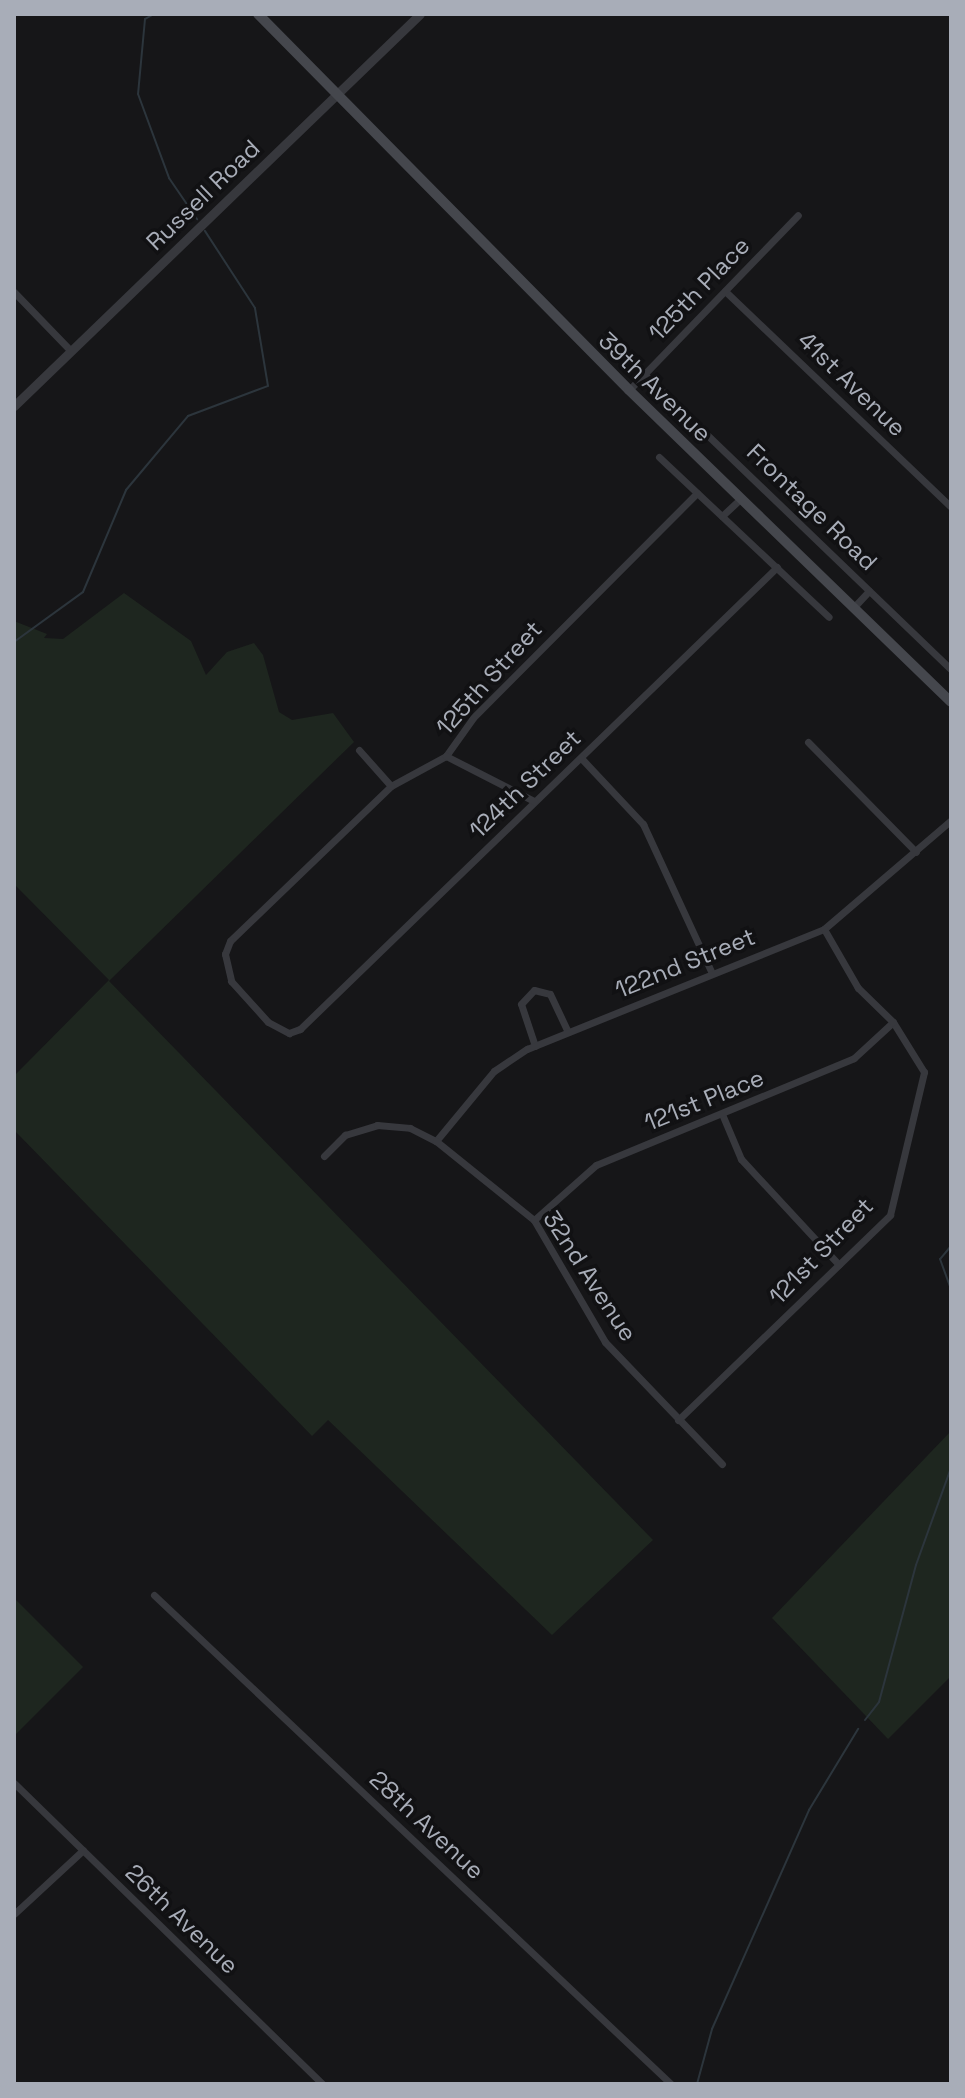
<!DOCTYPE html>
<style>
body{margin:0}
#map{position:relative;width:965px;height:2098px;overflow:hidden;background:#161618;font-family:"Space Grotesk",sans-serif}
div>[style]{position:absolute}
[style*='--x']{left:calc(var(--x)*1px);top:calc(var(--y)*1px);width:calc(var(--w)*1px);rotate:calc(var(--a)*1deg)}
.green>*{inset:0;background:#1e261f}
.stream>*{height:2px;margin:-1px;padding:0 1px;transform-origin:1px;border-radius:1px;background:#2c353c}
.minor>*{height:7px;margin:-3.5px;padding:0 3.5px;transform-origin:3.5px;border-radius:3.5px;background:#37383d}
.tertiary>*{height:9px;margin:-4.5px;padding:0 4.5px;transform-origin:4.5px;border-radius:4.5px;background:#37383d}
.secondary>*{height:10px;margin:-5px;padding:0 5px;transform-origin:5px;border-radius:5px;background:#45474d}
span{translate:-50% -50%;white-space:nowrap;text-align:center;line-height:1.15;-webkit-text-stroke:7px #111113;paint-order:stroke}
.street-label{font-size:24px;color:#a8adb8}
.frame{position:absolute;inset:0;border:16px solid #a8adb8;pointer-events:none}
</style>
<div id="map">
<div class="green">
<i style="clip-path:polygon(124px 593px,191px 641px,206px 675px,227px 652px,254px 643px,263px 655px,279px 712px,292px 720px,333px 713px,354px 742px,109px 981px,653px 1540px,552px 1635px,328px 1420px,312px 1436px,14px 1130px,14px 1076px,109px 980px,14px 884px,14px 621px,47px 634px,44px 638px,63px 639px)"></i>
<i style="clip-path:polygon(951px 1431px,951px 1676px,888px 1739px,772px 1618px)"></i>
<i style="clip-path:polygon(14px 1598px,83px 1667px,14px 1736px)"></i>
</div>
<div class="stream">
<i style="--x:154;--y:14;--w:10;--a:151"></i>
<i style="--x:145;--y:19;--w:75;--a:95.3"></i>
<i style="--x:138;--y:94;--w:90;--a:69.7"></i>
<i style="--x:169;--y:178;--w:50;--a:55.7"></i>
<i style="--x:14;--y:642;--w:85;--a:-35.9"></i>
<i style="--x:83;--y:592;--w:111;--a:-67.1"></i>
<i style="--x:126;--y:490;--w:97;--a:-50"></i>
<i style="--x:188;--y:416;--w:85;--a:-20.6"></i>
<i style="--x:268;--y:386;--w:79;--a:-99.5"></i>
<i style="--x:255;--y:308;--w:92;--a:-123"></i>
<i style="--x:951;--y:1246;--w:17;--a:130"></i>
<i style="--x:940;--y:1259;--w:33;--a:70"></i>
<i style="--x:865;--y:1720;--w:23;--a:-52"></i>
<i style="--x:879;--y:1702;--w:142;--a:-74.9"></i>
<i style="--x:916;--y:1565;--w:103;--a:-70.2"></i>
<i style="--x:697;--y:2084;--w:57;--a:-74.7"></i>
<i style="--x:712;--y:2029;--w:240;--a:-66.1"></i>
<i style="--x:809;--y:1810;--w:95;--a:-58.8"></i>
</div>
<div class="minor">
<i style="--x:725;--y:291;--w:313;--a:43.7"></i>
<i style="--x:14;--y:292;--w:82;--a:46"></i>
<i style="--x:645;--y:375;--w:424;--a:43.9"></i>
<i style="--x:629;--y:390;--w:243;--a:-46"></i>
<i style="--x:659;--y:457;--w:233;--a:43.3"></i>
<i style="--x:697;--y:493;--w:317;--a:134.9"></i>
<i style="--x:473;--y:718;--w:47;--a:125.4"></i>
<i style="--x:446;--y:756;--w:63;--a:151.4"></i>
<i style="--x:391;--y:786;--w:223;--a:136.1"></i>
<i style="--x:230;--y:941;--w:14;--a:111"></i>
<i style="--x:225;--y:954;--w:28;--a:77"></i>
<i style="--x:231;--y:981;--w:55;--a:47.9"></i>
<i style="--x:268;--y:1022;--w:24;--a:28"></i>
<i style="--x:289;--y:1033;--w:12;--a:-20"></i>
<i style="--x:300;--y:1029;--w:664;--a:-44.08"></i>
<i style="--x:722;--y:516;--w:26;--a:-43"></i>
<i style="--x:854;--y:607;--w:22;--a:-47"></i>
<i style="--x:808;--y:742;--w:154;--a:45.5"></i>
<i style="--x:359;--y:750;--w:48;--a:48.4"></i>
<i style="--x:446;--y:756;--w:99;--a:27.1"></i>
<i style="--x:581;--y:758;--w:91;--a:46.8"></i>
<i style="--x:643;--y:824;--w:164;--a:65.2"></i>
<i style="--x:535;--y:1046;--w:44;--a:-108.4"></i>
<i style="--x:521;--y:1004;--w:19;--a:-47"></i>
<i style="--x:534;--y:990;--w:16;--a:14"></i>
<i style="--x:550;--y:994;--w:42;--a:64.7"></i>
<i style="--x:722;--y:1114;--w:49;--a:67.1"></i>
<i style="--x:741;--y:1159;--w:144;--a:47.2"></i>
<i style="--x:436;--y:1141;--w:91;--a:-50.4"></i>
<i style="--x:494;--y:1071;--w:40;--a:-34"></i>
<i style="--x:527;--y:1049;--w:320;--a:-22"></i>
<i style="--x:824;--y:929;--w:167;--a:-40.6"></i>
<i style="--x:324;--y:1156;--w:30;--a:-45"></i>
<i style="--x:345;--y:1135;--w:34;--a:-17"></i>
<i style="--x:377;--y:1125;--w:33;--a:5"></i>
<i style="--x:410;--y:1128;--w:29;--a:27"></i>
<i style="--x:436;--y:1141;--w:126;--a:38.9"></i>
<i style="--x:534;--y:1220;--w:141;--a:59.8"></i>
<i style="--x:605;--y:1342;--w:169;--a:46.2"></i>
<i style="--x:534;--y:1220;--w:83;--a:-41.6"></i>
<i style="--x:596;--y:1165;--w:279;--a:-22.5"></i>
<i style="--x:854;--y:1058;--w:53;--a:-42.7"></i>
<i style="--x:678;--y:1420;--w:295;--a:-44"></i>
<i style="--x:890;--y:1215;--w:147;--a:-76.6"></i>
<i style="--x:924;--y:1072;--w:59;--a:-121.8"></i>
<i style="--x:893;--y:1022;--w:49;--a:-135.8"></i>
<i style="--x:858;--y:988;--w:68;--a:-120"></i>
<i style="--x:154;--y:1595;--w:712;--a:43.41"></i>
<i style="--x:14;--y:1783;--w:431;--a:44.3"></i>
<i style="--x:14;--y:1914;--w:94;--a:-42.8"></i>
</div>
<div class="tertiary">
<i style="--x:14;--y:406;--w:564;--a:-43.99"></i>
</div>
<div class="secondary">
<i style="--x:258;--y:14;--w:528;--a:45.38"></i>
<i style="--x:629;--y:390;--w:448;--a:44.1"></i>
</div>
<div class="street-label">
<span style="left:203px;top:195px;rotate:-44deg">Russell Road</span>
<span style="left:699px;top:289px;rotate:-46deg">125th Place</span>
<span style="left:852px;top:384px;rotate:44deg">41st Avenue</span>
<span style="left:655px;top:387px;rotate:44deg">39th Avenue</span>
<span style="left:812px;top:507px;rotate:44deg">Frontage Road</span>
<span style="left:489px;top:678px;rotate:-48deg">125th Street</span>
<span style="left:525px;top:784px;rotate:-44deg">124th Street</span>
<span style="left:685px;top:963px;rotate:-22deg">122nd Street</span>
<span style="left:704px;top:1100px;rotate:-22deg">121st Place</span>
<span style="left:821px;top:1251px;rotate:-46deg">121st Street</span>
<span style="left:590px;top:1276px;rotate:57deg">32nd Avenue</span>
<span style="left:427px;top:1825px;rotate:43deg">28th Avenue</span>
<span style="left:182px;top:1919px;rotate:44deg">26th Avenue</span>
</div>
<div class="frame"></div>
</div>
